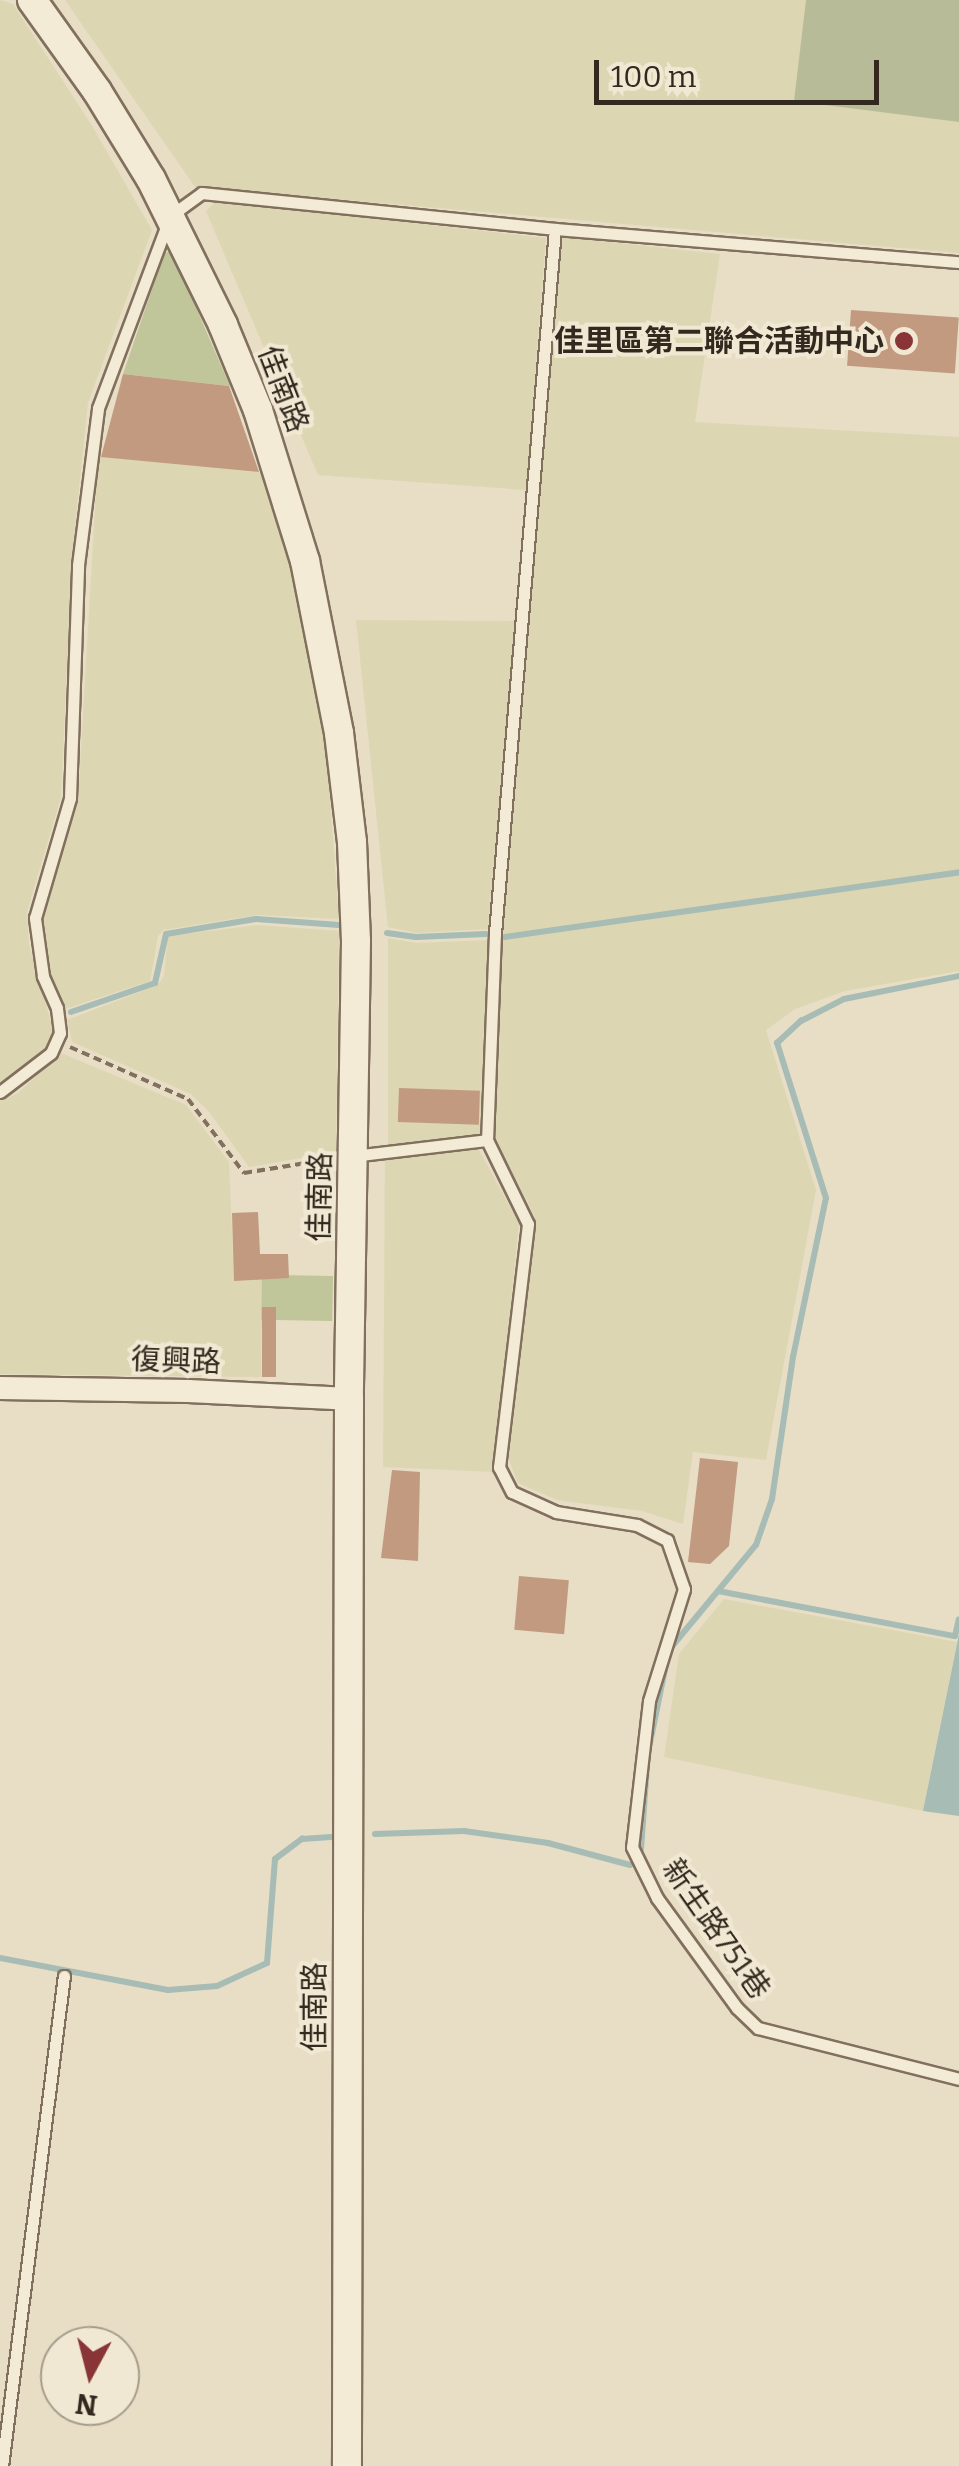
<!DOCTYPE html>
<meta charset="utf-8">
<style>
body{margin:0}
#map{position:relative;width:959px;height:2466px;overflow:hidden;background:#e8ddc5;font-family:Bitter,"Noto Sans TC",serif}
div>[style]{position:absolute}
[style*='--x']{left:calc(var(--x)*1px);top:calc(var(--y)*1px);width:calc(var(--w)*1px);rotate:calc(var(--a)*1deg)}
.farmland>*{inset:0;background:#ddd6b3}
.green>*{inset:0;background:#c0c59a;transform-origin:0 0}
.cemetery>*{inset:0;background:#b7bb98}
.water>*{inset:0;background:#a6bcb5}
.stream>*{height:6px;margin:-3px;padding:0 3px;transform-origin:3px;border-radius:3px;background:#a6bcb5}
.building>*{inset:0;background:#c29a7f;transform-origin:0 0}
.path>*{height:4px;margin-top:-2px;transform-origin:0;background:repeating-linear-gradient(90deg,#81705d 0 8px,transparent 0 13px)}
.roads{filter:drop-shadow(2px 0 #81705d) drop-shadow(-2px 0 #81705d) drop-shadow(0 2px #81705d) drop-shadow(0 -2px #81705d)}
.service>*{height:11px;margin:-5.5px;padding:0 5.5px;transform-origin:5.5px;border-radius:5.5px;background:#f4ebd7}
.minor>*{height:22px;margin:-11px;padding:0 11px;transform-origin:11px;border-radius:11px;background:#f4ebd7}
.tertiary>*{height:28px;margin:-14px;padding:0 14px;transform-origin:14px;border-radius:14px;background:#f4ebd7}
.dots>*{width:28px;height:28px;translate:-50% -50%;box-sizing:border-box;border:5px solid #f1e8d3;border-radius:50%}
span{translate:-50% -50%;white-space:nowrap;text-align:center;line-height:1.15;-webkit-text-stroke:8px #f1e8d3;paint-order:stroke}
.poi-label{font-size:30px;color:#33291f;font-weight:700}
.right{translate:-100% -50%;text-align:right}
.street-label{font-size:30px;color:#33291f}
.north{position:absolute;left:40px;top:2326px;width:100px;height:100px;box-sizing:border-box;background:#f1e8d3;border:2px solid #a59c8b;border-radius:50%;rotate:187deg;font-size:28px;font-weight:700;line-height:40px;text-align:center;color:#33291f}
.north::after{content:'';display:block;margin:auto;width:35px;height:45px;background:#893436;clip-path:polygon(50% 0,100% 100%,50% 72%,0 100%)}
.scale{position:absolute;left:594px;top:60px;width:285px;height:45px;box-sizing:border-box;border:5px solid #33291f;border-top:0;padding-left:12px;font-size:30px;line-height:35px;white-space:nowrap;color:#33291f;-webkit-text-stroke:8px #f1e8d3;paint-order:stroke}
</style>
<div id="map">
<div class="farmland">
<i style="clip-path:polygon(0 0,13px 4px,91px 124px,152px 230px,88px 403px,72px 555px,61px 797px,27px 912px,29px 945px,54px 1033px,47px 1047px,0 1083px)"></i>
<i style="clip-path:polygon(65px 0,806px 0,795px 100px,959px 122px,959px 253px,195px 187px)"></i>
<i style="clip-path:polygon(216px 201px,546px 238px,526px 490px,318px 475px,206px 211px)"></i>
<i style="clip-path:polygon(562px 237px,720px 254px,695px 422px,959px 437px,959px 971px,845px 991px,795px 1009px,766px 1030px,816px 1190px,766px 1460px,693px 1452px,683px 1524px,642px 1511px,557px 1500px,518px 1483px,508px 1458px,535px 1217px,492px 1133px,500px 933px)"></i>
<i style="clip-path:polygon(98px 456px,264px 473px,302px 610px,326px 745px,339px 919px,258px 915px,164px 930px,158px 936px,150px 981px,65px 1009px,50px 975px,42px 918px,78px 802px)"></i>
<i style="clip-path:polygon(356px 620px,515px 621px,488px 929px,416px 933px,388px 927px)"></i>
<i style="clip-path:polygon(258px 925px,339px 931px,336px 1152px,249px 1167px,210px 1113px,191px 1094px,72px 1042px,67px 1020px,158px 985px,164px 976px,168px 936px)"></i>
<i style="clip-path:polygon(388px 938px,416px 943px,490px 940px,481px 1131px,475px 1137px,388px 1146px)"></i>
<i style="clip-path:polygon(61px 1053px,186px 1105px,229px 1162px,234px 1280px,262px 1280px,261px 1377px,0 1374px,0 1101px,18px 1093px)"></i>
<i style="clip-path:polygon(478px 1148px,519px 1224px,493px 1472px,383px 1467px,385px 1159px)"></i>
<i style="clip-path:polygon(724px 1599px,957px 1642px,923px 1811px,664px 1757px,679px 1654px)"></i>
</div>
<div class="green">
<i style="clip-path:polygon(171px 250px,230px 386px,123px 374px,164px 254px)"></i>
<i style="left:333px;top:1276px;width:45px;height:71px;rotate:91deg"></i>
</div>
<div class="cemetery">
<i style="clip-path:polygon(806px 0,959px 0,959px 122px,794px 101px)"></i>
</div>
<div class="water">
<i style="clip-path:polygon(959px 1634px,959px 1816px,923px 1811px)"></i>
</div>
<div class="stream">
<i style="--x:387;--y:933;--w:29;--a:8"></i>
<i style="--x:416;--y:937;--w:70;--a:-2.5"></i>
<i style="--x:505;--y:937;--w:459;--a:-8.1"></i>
<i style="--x:71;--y:1012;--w:89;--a:-19"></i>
<i style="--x:155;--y:983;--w:50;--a:-77.3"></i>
<i style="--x:166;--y:934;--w:91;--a:-9.5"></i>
<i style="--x:256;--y:919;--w:83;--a:4.1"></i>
<i style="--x:718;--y:1591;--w:241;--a:10.8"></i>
<i style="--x:955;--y:1636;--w:17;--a:-77"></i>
<i style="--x:649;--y:1748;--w:100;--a:-78.5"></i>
<i style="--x:669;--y:1650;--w:136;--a:-50.4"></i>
<i style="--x:756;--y:1545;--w:49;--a:-70.8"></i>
<i style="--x:772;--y:1499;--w:144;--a:-81.6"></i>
<i style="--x:793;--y:1357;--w:162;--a:-78.3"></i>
<i style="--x:826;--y:1198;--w:163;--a:-107.5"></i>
<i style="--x:777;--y:1043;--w:33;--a:-43"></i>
<i style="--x:801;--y:1021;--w:48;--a:-27.1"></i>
<i style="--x:844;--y:999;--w:117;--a:-11.3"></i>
<i style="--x:375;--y:1834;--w:89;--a:-1.9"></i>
<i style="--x:464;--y:1831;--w:85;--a:8.1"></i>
<i style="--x:548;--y:1843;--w:85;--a:15"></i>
<i style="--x:641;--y:1849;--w:83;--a:-85.9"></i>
<i style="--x:0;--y:1958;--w:171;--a:10.8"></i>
<i style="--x:168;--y:1990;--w:49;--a:-4.7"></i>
<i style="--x:217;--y:1986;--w:55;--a:-24.7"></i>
<i style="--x:267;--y:1963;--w:104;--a:-85.6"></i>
<i style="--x:275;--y:1859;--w:34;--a:-37"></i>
<i style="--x:302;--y:1839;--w:29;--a:-4"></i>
</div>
<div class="building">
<i style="left:851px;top:310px;width:108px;height:56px;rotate:4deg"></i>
<i style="clip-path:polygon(123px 374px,229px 386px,259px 472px,101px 457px)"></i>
<i style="left:399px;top:1088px;width:81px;height:34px;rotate:2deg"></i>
<i style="clip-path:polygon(258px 1212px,260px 1254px,288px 1254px,289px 1278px,234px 1281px,232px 1213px)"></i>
<i style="left:262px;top:1307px;width:14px;height:70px"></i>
<i style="clip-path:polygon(700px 1458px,738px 1462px,729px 1546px,710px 1564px,688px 1562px)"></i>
<i style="clip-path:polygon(392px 1470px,420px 1472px,418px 1561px,381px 1558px)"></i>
<i style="left:519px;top:1576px;width:50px;height:54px;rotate:5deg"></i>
</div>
<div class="path">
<i style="--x:70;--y:1047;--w:129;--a:23.8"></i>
<i style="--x:188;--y:1099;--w:93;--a:52.9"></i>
<i style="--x:244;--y:1173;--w:88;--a:-9.1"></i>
</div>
<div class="roads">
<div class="service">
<i style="--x:555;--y:229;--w:707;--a:94.87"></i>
<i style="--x:495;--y:933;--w:207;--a:92.2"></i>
<i style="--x:487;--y:1140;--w:93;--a:64"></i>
<i style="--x:528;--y:1224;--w:245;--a:96.8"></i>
<i style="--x:499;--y:1467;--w:28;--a:63"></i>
<i style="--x:512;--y:1492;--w:48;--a:24.4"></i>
<i style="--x:556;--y:1512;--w:82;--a:9.1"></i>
<i style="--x:637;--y:1525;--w:34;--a:27"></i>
<i style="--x:667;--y:1540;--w:52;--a:70.9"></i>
<i style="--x:684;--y:1589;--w:117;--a:107.4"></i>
<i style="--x:649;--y:1701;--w:147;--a:96.6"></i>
<i style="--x:632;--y:1847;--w:57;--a:63.9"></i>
<i style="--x:657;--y:1898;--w:136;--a:54"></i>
<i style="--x:737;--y:2008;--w:29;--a:44"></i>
<i style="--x:758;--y:2028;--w:207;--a:14.2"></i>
<i style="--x:0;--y:1092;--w:64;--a:-37.4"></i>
<i style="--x:51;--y:1053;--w:22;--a:-66"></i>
<i style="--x:60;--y:1033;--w:25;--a:-97"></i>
<i style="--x:57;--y:1008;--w:35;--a:-114"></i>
<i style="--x:43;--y:976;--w:59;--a:-97.9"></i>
<i style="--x:35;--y:918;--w:125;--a:-73.7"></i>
<i style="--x:70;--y:798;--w:233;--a:-88"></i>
<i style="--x:78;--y:565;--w:158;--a:-82.7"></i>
<i style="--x:98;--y:408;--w:205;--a:-69.4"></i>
<i style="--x:170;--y:216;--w:39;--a:-36"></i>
<i style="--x:202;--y:193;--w:355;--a:5.8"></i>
<i style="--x:555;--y:229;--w:405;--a:4.7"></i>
<i style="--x:353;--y:1156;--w:135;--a:-6.8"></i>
<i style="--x:2;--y:2466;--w:494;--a:-82.8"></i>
</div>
<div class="minor">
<i style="--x:0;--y:1388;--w:188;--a:0.9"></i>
<i style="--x:188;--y:1391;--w:161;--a:2.8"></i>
</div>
<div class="tertiary">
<i style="--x:32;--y:0;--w:112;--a:54.5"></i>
<i style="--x:97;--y:91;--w:103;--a:58.5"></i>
<i style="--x:151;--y:179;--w:163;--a:63.7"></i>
<i style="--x:223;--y:325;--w:92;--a:67.6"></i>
<i style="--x:258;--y:410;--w:158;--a:72.7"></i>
<i style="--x:305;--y:561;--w:175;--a:78.8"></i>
<i style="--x:339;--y:733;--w:110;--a:83.2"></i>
<i style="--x:352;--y:842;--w:99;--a:87.7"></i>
<i style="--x:356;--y:941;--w:458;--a:90.9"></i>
<i style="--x:349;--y:1399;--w:1067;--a:90.11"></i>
</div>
</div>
<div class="dots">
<i style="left:904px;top:341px;background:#893436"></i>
</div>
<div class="poi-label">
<span class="right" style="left:884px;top:341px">佳里區第二聯合活動中心</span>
</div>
<div class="street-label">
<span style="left:283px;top:389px;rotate:69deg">佳南路</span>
<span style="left:320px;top:1197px;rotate:-89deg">佳南路</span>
<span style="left:176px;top:1361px;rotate:2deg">復興路</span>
<span style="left:716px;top:1929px;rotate:55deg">新生路751巷</span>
<span style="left:315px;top:2007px;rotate:-90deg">佳南路</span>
</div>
<div class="north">N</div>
<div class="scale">100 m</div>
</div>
